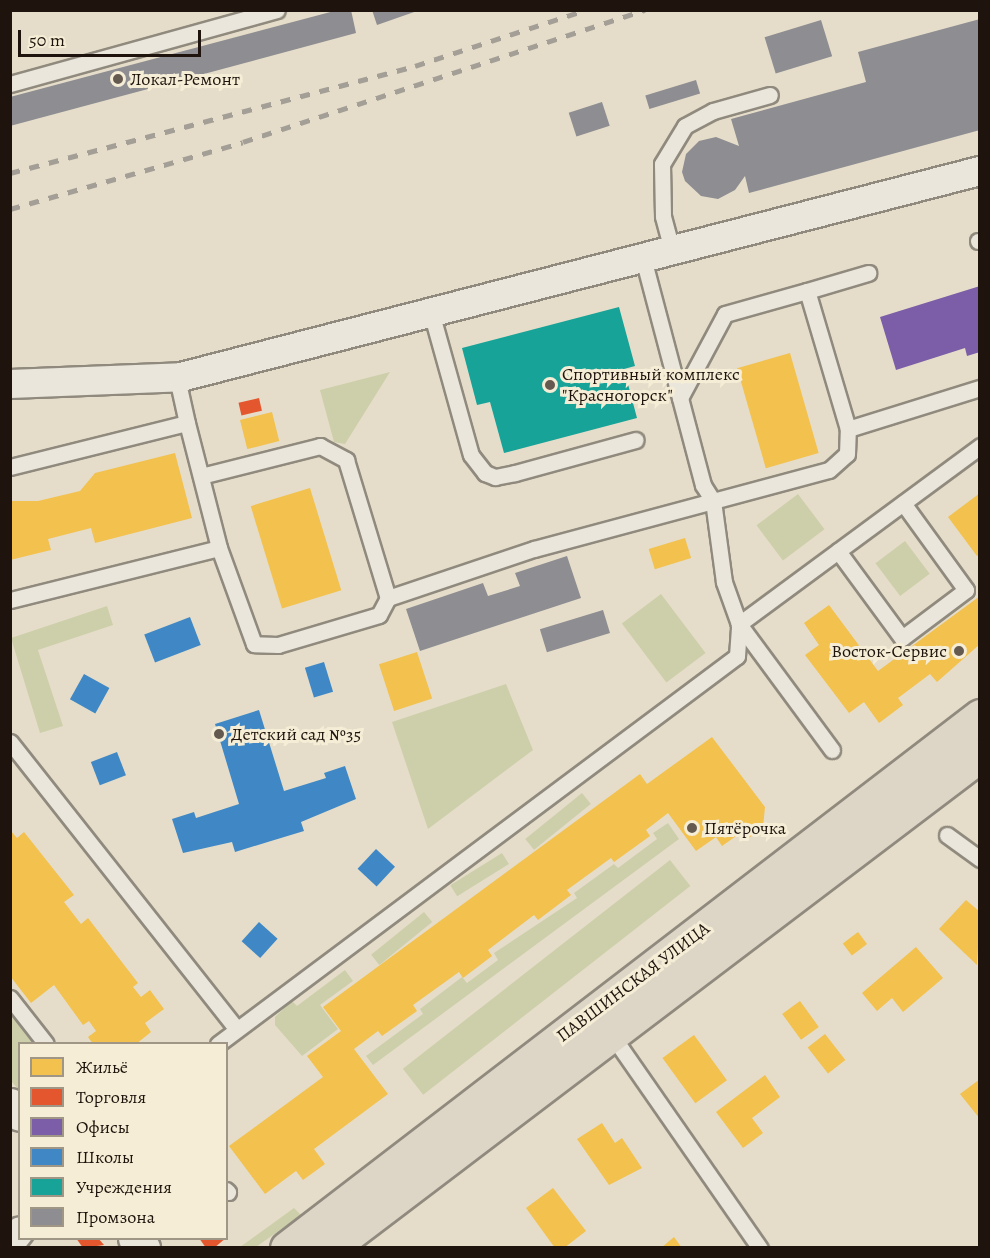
<!DOCTYPE html>
<meta charset="utf-8">
<style>
body{margin:0}
#map{position:relative;width:990px;height:1258px;overflow:hidden;background:#e5ddc9;font-family:Alegreya,serif}
div>[style]{position:absolute}
[style*='--x']{left:calc(var(--x)*1px);top:calc(var(--y)*1px);width:calc(var(--w)*1px);rotate:calc(var(--a)*1deg)}
.green>*{inset:0;background:#cdcfaa;transform-origin:0 0}
.homes>*{inset:0;background:#f2c14e;transform-origin:0 0}
.shops>*{inset:0;background:#e4572e;transform-origin:0 0}
.offices>*{inset:0;background:#7b5ea7}
.schools>*{inset:0;background:#3f88c5;transform-origin:0 0}
.public>*{inset:0;background:#17a398}
.industry>*{inset:0;background:#8d8d92;transform-origin:0 0}
.roads{filter:drop-shadow(2px 0 #908a7e) drop-shadow(-2px 0 #908a7e) drop-shadow(0 2px #908a7e) drop-shadow(0 -2px #908a7e)}
.lane>*{height:15px;margin:-7.5px;padding:0 7.5px;transform-origin:7.5px;border-radius:7.5px;background:#eae6dc}
.street>*{height:28px;margin:-14px;padding:0 14px;transform-origin:14px;border-radius:14px;background:#eae6dc}
.secondary>*{height:33px;margin:-16.5px;padding:0 16.5px;transform-origin:16.5px;border-radius:16.5px;background:#eae6dc}
.primary>*{height:33px;margin:-16.5px;padding:0 16.5px;transform-origin:16.5px;border-radius:16.5px;background:#ddd6c7}
.rail>*{height:4.5px;margin-top:-2.25px;transform-origin:0;background:repeating-linear-gradient(90deg,#a39e96 0 10px,transparent 0 20px)}
.dots>*{width:16px;height:16px;translate:-50% -50%;box-sizing:border-box;border:3px solid #f5edd5;border-radius:50%}
span{translate:-50% -50%;white-space:nowrap;text-align:center;line-height:1.15;-webkit-text-stroke:6px #f5edd5;paint-order:stroke}
.poi-label{font-size:18px;color:#1f140d}
.left{translate:0 -50%;text-align:left}
.right{translate:-100% -50%;text-align:right}
.street-label{font-size:18px;color:#1f140d}
.frame{position:absolute;inset:0;border:12px solid #1f140d;pointer-events:none}
.legend{position:absolute;left:18px;top:1042px;width:210px;height:198px;box-sizing:border-box;background:#f5edd5;border:2px solid #9f9685;margin:0;padding:8px 10px;list-style:none;font-size:18px;color:#1f140d}
.legend li{display:flex;align-items:center;gap:12px;height:30px}
.legend b{width:30px;border:2px solid #9f9685}
.scale{position:absolute;left:18px;top:30px;width:183px;height:27px;box-sizing:border-box;border:3px solid #1f140d;border-top:0;padding-left:8px;font-size:18px;line-height:21px;white-space:nowrap;color:#1f140d;-webkit-text-stroke:4px #f5edd5;paint-order:stroke}
</style>
<div id="map">
<div class="green">
<i style="clip-path:polygon(390px 372px,345px 444px,334px 442px,320px 390px)"></i>
<i style="left:798px;top:494px;width:44px;height:52px;rotate:53deg"></i>
<i style="left:905px;top:541px;width:41px;height:37px;rotate:53deg"></i>
<i style="left:661px;top:594px;width:74px;height:49px;rotate:53deg"></i>
<i style="clip-path:polygon(107px 606px,113px 625px,38px 650px,63px 726px,40px 733px,11px 638px)"></i>
<i style="clip-path:polygon(506px 684px,533px 750px,428px 829px,392px 722px)"></i>
<i style="left:582px;top:793px;width:14px;height:73px;rotate:51deg"></i>
<i style="clip-path:polygon(668px 823px,679px 839px,373px 1065px,366px 1056px,423px 1014px,420px 1009px,462px 977px,467px 983px,498px 960px,494px 953px,577px 898px,574px 893px,614px 864px,618px 868px,657px 839px,653px 833px)"></i>
<i style="left:502px;top:853px;width:13px;height:61px;rotate:58deg"></i>
<i style="left:670px;top:860px;width:33px;height:339px;rotate:52deg"></i>
<i style="left:424px;top:912px;width:13px;height:68px;rotate:51deg"></i>
<i style="clip-path:polygon(345px 970px,353px 981px,320px 1005px,338px 1029px,302px 1056px,275px 1025px,275px 1017px,292px 1001px,297px 1006px)"></i>
<i style="clip-path:polygon(11px 1013px,34px 1043px,20px 1044px,19px 1090px,11px 1081px)"></i>
<i style="clip-path:polygon(294px 1208px,301px 1215px,256px 1247px,240px 1247px)"></i>
</div>
<div class="homes">
<i style="left:790px;top:353px;width:104px;height:55px;rotate:74deg"></i>
<i style="left:272px;top:412px;width:30px;height:33px;rotate:76deg"></i>
<i style="clip-path:polygon(175px 453px,192px 518px,95px 543px,91px 528px,48px 539px,51px 550px,10px 560px,10px 501px,38px 501px,80px 491px,95px 473px)"></i>
<i style="left:310px;top:488px;width:107px;height:62px;rotate:73deg"></i>
<i style="clip-path:polygon(980px 493px,980px 554px,977px 556px,948px 517px)"></i>
<i style="left:685px;top:538px;width:21px;height:38px;rotate:73deg"></i>
<i style="clip-path:polygon(980px 596px,980px 644px,937px 682px,930px 674px,898px 698px,903px 705px,879px 723px,864px 702px,849px 713px,805px 655px,819px 645px,804px 623px,829px 605px,878px 671px)"></i>
<i style="left:417px;top:652px;width:49px;height:40px;rotate:72deg"></i>
<i style="clip-path:polygon(712px 737px,765px 807px,763px 827px,745px 841px,739px 834px,722px 846px,716px 837px,696px 851px,668px 813px,646px 830px,650px 836px,614px 862px,611px 858px,567px 890px,571px 895px,538px 920px,534px 915px,488px 950px,492px 956px,463px 978px,459px 972px,413px 1005px,417px 1011px,382px 1036px,378px 1031px,354px 1049px,388px 1094px,314px 1149px,325px 1164px,303px 1180px,296px 1171px,265px 1194px,229px 1146px,323px 1077px,307px 1056px,341px 1031px,323px 1007px,640px 774px,647px 784px)"></i>
<i style="clip-path:polygon(10px 830px,17px 838px,24px 832px,74px 895px,64px 902px,81px 924px,88px 918px,138px 983px,133px 987px,141px 997px,150px 990px,164px 1009px,145px 1023px,151px 1032px,136px 1044px,93px 1044px,88px 1037px,96px 1031px,89px 1021px,83px 1025px,54px 985px,31px 1003px,10px 976px)"></i>
<i style="clip-path:polygon(966px 900px,980px 912px,977px 965px,939px 929px)"></i>
<i style="left:858px;top:932px;width:15px;height:19px;rotate:53deg"></i>
<i style="clip-path:polygon(916px 947px,943px 978px,903px 1012px,892px 998px,877px 1011px,862px 993px)"></i>
<i style="left:800px;top:1001px;width:32px;height:22px;rotate:54deg"></i>
<i style="left:825px;top:1034px;width:33px;height:22px;rotate:52deg"></i>
<i style="left:694px;top:1035px;width:56px;height:39px;rotate:54deg"></i>
<i style="clip-path:polygon(765px 1075px,780px 1097px,752px 1118px,763px 1133px,743px 1148px,716px 1112px)"></i>
<i style="clip-path:polygon(980px 1079px,980px 1119px,960px 1094px)"></i>
<i style="clip-path:polygon(602px 1123px,615px 1143px,622px 1138px,642px 1168px,609px 1185px,577px 1139px)"></i>
<i style="clip-path:polygon(553px 1188px,586px 1231px,564px 1248px,555px 1248px,526px 1208px)"></i>
<i style="clip-path:polygon(674px 1237px,682px 1248px,661px 1248px)"></i>
</div>
<div class="shops">
<i style="left:259px;top:398px;width:13px;height:21px;rotate:77deg"></i>
<i style="clip-path:polygon(76px 1238px,98px 1238px,104px 1245px,83px 1248px)"></i>
<i style="clip-path:polygon(199px 1238px,226px 1238px,214px 1248px,206px 1248px)"></i>
</div>
<div class="offices">
<i style="clip-path:polygon(980px 286px,980px 352px,967px 356px,965px 348px,896px 370px,880px 317px)"></i>
</div>
<div class="schools">
<i style="left:190px;top:617px;width:30px;height:49px;rotate:69deg"></i>
<i style="left:324px;top:662px;width:31px;height:20px;rotate:73deg"></i>
<i style="left:84px;top:674px;width:29px;height:29px;rotate:29deg"></i>
<i style="clip-path:polygon(259px 710px,284px 791px,326px 778px,324px 773px,345px 766px,356px 799px,301px 822px,304px 831px,271px 841px,235px 852px,232px 842px,183px 853px,172px 819px,194px 812px,196px 818px,239px 804px,215px 724px)"></i>
<i style="left:117px;top:752px;width:25px;height:28px;rotate:69deg"></i>
<i style="left:376px;top:849px;width:26px;height:27px;rotate:43deg"></i>
<i style="left:259px;top:922px;width:25px;height:26px;rotate:42deg"></i>
</div>
<div class="public">
<i style="clip-path:polygon(619px 307px,635px 366px,624px 369px,637px 418px,504px 453px,490px 402px,477px 405px,462px 348px)"></i>
</div>
<div class="industry">
<i style="clip-path:polygon(338px 10px,351px 10px,356px 33px,10px 126px,10px 97px)"></i>
<i style="clip-path:polygon(372px 10px,417px 10px,417px 11px,377px 25px)"></i>
<i style="clip-path:polygon(980px 19px,980px 130px,749px 193px,745px 176px,735px 190px,718px 199px,701px 196px,685px 181px,682px 172px,686px 154px,699px 141px,716px 137px,739px 146px,731px 119px,866px 82px,858px 52px)"></i>
<i style="left:821px;top:20px;width:38px;height:59px;rotate:73deg"></i>
<i style="left:696px;top:80px;width:14px;height:53px;rotate:73deg"></i>
<i style="left:602px;top:102px;width:25px;height:35px;rotate:72deg"></i>
<i style="clip-path:polygon(567px 556px,581px 598px,420px 651px,406px 609px,483px 583px,488px 596px,520px 586px,515px 573px)"></i>
<i style="left:603px;top:610px;width:24px;height:66px;rotate:73deg"></i>
</div>
<div class="roads">
<div class="lane">
<i style="--x:10;--y:84;--w:277;--a:-15.5"></i>
<i style="--x:978;--y:241;--w:2;--a:0"></i>
<i style="--x:672;--y:250;--w:35;--a:-105"></i>
<i style="--x:663;--y:216;--w:52;--a:-91.1"></i>
<i style="--x:662;--y:164;--w:44;--a:-58.8"></i>
<i style="--x:685;--y:126;--w:32;--a:-28"></i>
<i style="--x:713;--y:111;--w:59;--a:-15.7"></i>
<i style="--x:431;--y:312;--w:148;--a:74.4"></i>
<i style="--x:471;--y:455;--w:23;--a:52"></i>
<i style="--x:485;--y:473;--w:11;--a:22"></i>
<i style="--x:495;--y:477;--w:20;--a:-11"></i>
<i style="--x:515;--y:473;--w:125;--a:-15.3"></i>
<i style="--x:177;--y:378;--w:46;--a:77.5"></i>
<i style="--x:680;--y:398;--w:95;--a:-61.8"></i>
<i style="--x:725;--y:314;--w:85;--a:-15.7"></i>
<i style="--x:848;--y:429;--w:138;--a:-17.3"></i>
<i style="--x:10;--y:467;--w:182;--a:-14"></i>
<i style="--x:187;--y:423;--w:129;--a:75.6"></i>
<i style="--x:219;--y:548;--w:215;--a:166"></i>
<i style="--x:201;--y:476;--w:123;--a:-14.1"></i>
<i style="--x:320;--y:446;--w:30;--a:28"></i>
<i style="--x:346;--y:460;--w:144;--a:73.1"></i>
<i style="--x:388;--y:598;--w:19;--a:118"></i>
<i style="--x:379;--y:615;--w:105;--a:163.5"></i>
<i style="--x:278;--y:645;--w:24;--a:-178"></i>
<i style="--x:254;--y:644;--w:102;--a:-110"></i>
<i style="--x:838;--y:551;--w:108;--a:53.7"></i>
<i style="--x:902;--y:638;--w:80;--a:-36.9"></i>
<i style="--x:966;--y:590;--w:107;--a:-125.9"></i>
<i style="--x:388;--y:598;--w:154;--a:-18.6"></i>
<i style="--x:534;--y:549;--w:305;--a:-15"></i>
<i style="--x:829;--y:470;--w:24;--a:-42"></i>
<i style="--x:847;--y:454;--w:25;--a:-88"></i>
<i style="--x:848;--y:429;--w:144;--a:-106.5"></i>
<i style="--x:807;--y:291;--w:64;--a:-16.4"></i>
<i style="--x:10;--y:742;--w:366;--a:51.7"></i>
<i style="--x:832;--y:750;--w:157;--a:-126.4"></i>
<i style="--x:739;--y:624;--w:300;--a:-36.4"></i>
<i style="--x:947;--y:835;--w:41;--a:36"></i>
<i style="--x:10;--y:998;--w:58;--a:52"></i>
<i style="--x:611;--y:1034;--w:261;--a:55.2"></i>
<i style="--x:218;--y:1044;--w:648;--a:-36.78"></i>
<i style="--x:737;--y:656;--w:32;--a:-86"></i>
<i style="--x:739;--y:624;--w:45;--a:-109.7"></i>
<i style="--x:724;--y:582;--w:82;--a:-97.7"></i>
<i style="--x:713;--y:501;--w:19;--a:-122"></i>
<i style="--x:703;--y:485;--w:235;--a:-104.8"></i>
<i style="--x:226;--y:1190;--w:3;--a:45"></i>
</div>
<div class="street">
<i style="--x:10;--y:384;--w:171;--a:-2.3"></i>
<i style="--x:181;--y:377;--w:825;--a:-14.46"></i>
<i style="--x:10;--y:1244;--w:16;--a:-52"></i>
</div>
<div class="secondary">
<i style="--x:10;--y:1105;--w:13;--a:42"></i>
<i style="--x:135;--y:1238;--w:13;--a:51"></i>
</div>
<div class="primary">
<i style="--x:287;--y:1248;--w:874;--a:-37.51"></i>
<i style="--x:330;--y:1248;--w:816;--a:-37.18"></i>
</div>
</div>
<div class="rail">
<i style="--x:10;--y:173;--w:419;--a:-14.8"></i>
<i style="--x:415;--y:66;--w:179;--a:-18.2"></i>
<i style="--x:10;--y:209;--w:242;--a:-16"></i>
<i style="--x:243;--y:142;--w:423;--a:-18.2"></i>
</div>
<div class="dots">
<i style="left:118px;top:79px;background:#645a4f"></i>
<i style="left:550px;top:385px;background:#645a4f"></i>
<i style="left:959px;top:651px;background:#645a4f"></i>
<i style="left:219px;top:734px;background:#645a4f"></i>
<i style="left:692px;top:828px;background:#645a4f"></i>
</div>
<div class="poi-label">
<span class="left" style="left:130px;top:79px">Локал-Ремонт</span>
<span class="left" style="left:562px;top:385px">Спортивный комплекс<br>"Красногорск"</span>
<span class="right" style="left:947px;top:651px">Восток-Сервис</span>
<span class="left" style="left:231px;top:734px">Детский сад №35</span>
<span class="left" style="left:704px;top:828px">Пятёрочка</span>
</div>
<div class="street-label">
<span style="left:633px;top:982px;rotate:-37deg">ПАВШИНСКАЯ УЛИЦА</span>
</div>
<div class="frame"></div>
<ul class="legend">
<li><b style="height:16px;background:#f2c14e"></b>Жильё</li>
<li><b style="height:16px;background:#e4572e"></b>Торговля</li>
<li><b style="height:16px;background:#7b5ea7"></b>Офисы</li>
<li><b style="height:16px;background:#3f88c5"></b>Школы</li>
<li><b style="height:16px;background:#17a398"></b>Учреждения</li>
<li><b style="height:16px;background:#8d8d92"></b>Промзона</li>
</ul>
<div class="scale">50 m</div>
</div>
